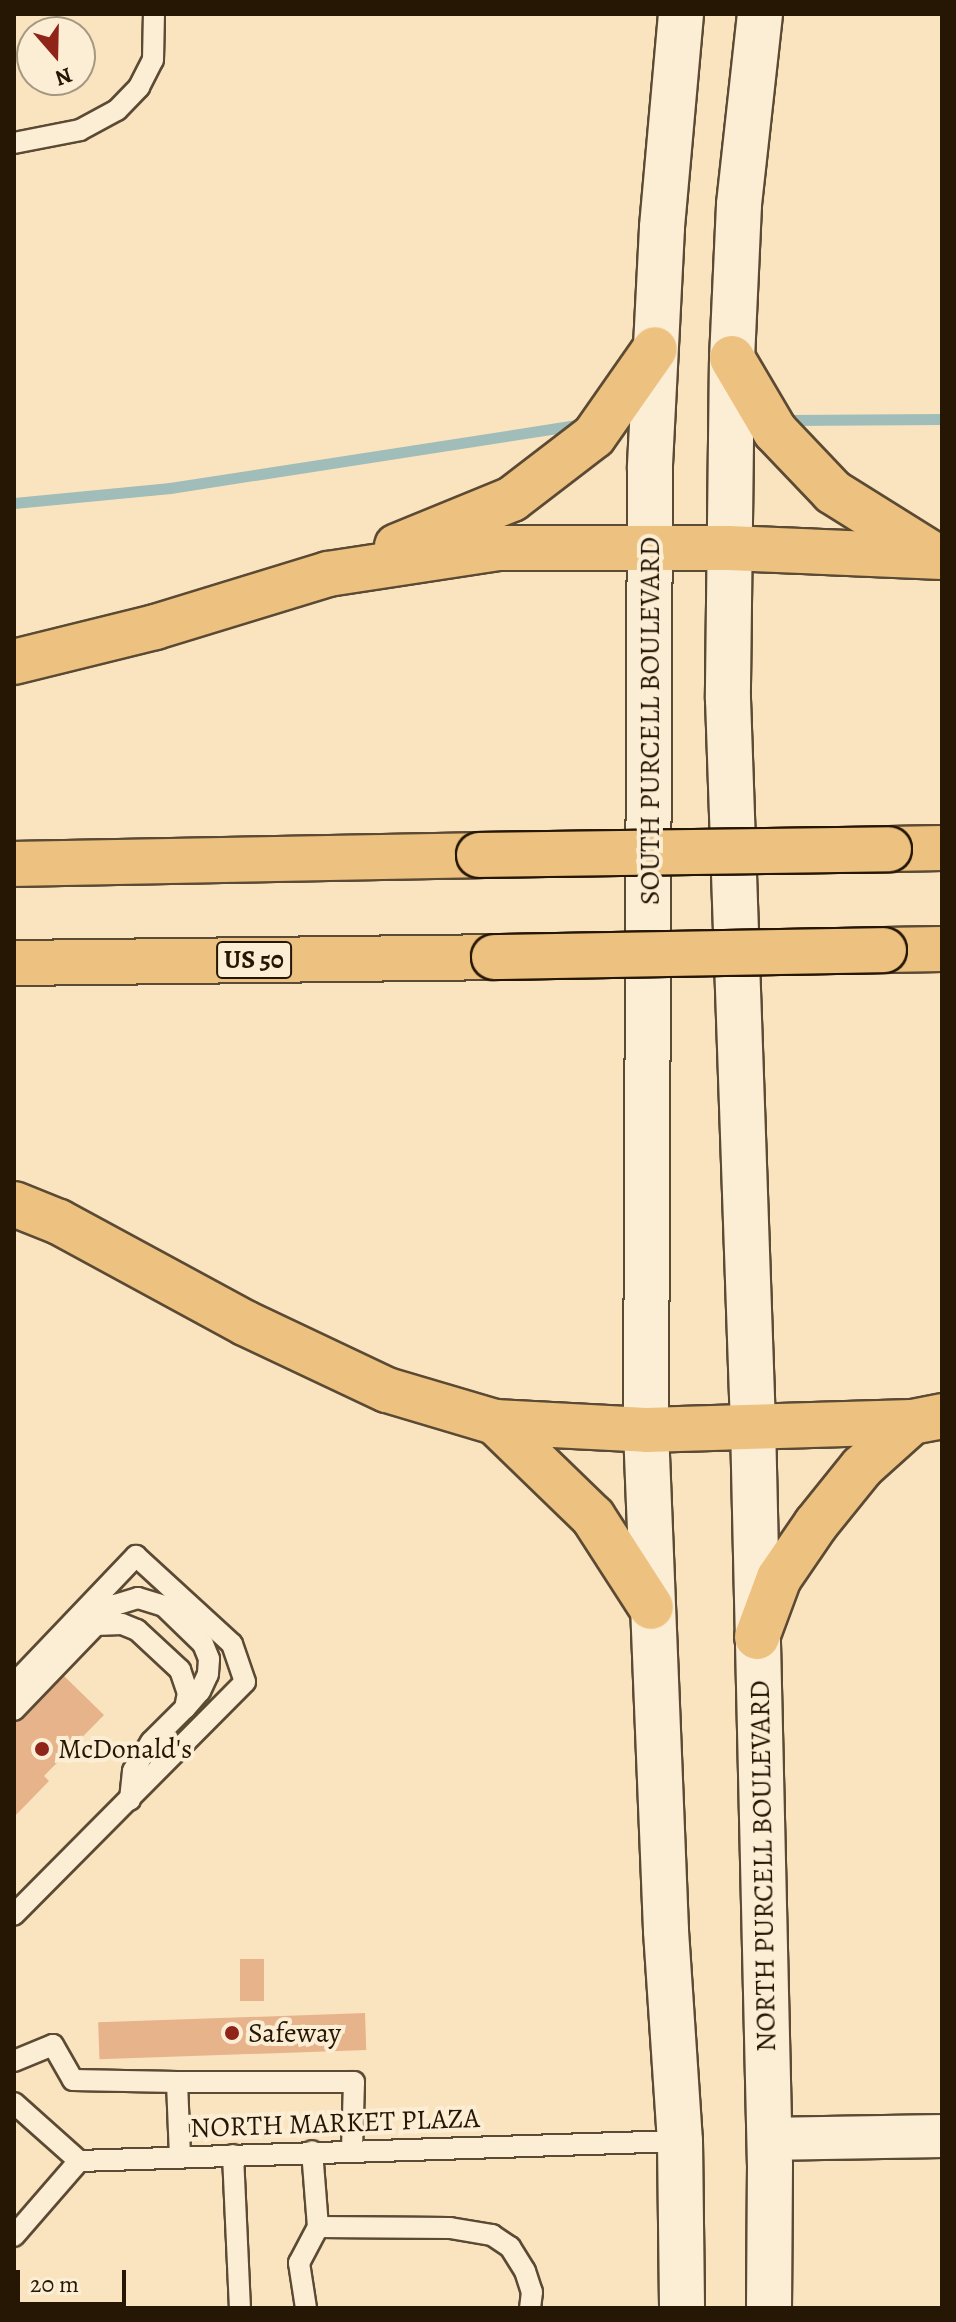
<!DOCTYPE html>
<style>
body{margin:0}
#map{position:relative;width:956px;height:2322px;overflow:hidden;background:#fae4bf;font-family:Alegreya,serif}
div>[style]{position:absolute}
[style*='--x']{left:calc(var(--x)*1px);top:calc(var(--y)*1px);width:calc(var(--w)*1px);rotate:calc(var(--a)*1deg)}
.stream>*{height:11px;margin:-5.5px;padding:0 5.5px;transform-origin:5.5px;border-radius:5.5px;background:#a0bdb9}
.building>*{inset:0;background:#e7b38a;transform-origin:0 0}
.roads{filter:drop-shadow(2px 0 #5b4a34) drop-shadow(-2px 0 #5b4a34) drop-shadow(0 2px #5b4a34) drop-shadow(0 -2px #5b4a34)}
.lane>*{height:20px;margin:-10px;padding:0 10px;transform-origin:10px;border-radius:10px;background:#fcedd5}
.street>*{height:42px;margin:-21px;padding:0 21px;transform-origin:21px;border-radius:21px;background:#fcedd5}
.secondary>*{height:44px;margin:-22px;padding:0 22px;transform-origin:22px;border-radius:22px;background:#fcedd5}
.highway>*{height:44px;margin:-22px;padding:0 22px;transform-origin:22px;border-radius:22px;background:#edc280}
.bridges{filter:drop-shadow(2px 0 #261705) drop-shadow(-2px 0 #261705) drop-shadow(0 2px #261705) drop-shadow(0 -2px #261705)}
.highway-bridge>*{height:44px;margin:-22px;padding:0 22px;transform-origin:22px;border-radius:22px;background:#edc280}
.dots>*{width:22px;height:22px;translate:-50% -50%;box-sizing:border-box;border:4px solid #fcedd5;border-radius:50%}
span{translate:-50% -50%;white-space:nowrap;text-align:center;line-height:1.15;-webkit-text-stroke:8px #fcedd5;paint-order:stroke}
.shield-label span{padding:2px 6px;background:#fcedd5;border:2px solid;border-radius:6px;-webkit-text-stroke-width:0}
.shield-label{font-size:26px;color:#261705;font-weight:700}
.street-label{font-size:28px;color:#261705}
.poi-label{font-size:28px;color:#261705}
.left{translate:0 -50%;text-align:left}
.frame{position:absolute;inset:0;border:16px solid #261705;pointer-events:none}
.north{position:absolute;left:16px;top:16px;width:80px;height:80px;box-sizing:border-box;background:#fcedd5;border:2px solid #a69782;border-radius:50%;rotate:160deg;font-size:22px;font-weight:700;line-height:32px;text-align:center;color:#261705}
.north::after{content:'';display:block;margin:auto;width:28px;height:36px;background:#8f2418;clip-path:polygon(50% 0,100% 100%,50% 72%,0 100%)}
.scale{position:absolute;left:16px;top:2270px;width:110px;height:36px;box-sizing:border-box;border:4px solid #261705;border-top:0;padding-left:10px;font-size:24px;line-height:28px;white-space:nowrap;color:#261705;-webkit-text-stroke:6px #fcedd5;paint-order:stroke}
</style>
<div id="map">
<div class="stream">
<i style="--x:787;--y:420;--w:155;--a:-0.4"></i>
<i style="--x:14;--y:503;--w:157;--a:-5.5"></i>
<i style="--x:170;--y:488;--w:418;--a:-8.8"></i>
</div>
<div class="building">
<i style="clip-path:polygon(62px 1674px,104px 1715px,44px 1776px,49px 1781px,14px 1817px,14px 1723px)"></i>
<i style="left:240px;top:1959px;width:24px;height:42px"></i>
<i style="left:365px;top:2013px;width:37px;height:267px;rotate:88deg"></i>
</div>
<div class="roads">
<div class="lane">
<i style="--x:14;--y:143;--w:67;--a:-11.1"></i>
<i style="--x:80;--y:130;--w:42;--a:-28.4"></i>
<i style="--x:117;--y:110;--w:32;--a:-46"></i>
<i style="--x:139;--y:87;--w:30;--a:-63"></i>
<i style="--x:153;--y:60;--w:46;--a:-88.8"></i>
<i style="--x:95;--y:1625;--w:27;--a:-2"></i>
<i style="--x:122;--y:1624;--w:16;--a:22"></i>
<i style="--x:137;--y:1630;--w:59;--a:42.9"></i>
<i style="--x:180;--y:1670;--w:24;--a:71"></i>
<i style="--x:188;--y:1693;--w:15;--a:101"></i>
<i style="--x:185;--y:1708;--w:48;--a:135"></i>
<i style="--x:151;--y:1742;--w:34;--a:122"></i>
<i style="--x:133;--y:1771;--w:29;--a:96"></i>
<i style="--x:14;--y:1684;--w:177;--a:-46.4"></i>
<i style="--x:136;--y:1556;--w:130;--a:42.5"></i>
<i style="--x:232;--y:1644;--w:40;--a:71.1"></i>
<i style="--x:245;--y:1682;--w:328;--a:134.8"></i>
<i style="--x:14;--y:1710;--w:146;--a:-46.1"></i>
<i style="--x:115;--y:1605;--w:24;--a:-17"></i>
<i style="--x:138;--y:1598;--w:27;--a:17"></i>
<i style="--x:164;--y:1606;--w:54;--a:44.3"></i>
<i style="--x:203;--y:1644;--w:16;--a:68"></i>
<i style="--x:209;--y:1659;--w:15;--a:94"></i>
<i style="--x:208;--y:1674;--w:19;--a:115"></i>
<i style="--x:200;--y:1691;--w:23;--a:131"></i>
<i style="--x:14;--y:2061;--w:42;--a:-22.3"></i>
<i style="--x:53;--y:2045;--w:40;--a:60.3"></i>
<i style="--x:73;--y:2080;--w:104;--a:1.1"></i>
<i style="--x:14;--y:2103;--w:87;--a:41.7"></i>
<i style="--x:79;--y:2161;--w:601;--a:-1.91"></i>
<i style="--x:233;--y:2155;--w:153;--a:87.4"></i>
<i style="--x:180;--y:2157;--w:75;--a:-92.3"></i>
<i style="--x:177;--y:2082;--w:177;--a:0"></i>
<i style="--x:354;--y:2082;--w:67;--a:91.7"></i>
<i style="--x:318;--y:2227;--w:132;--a:0.4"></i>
<i style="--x:450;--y:2228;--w:43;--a:9.5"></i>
<i style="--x:492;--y:2235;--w:22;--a:34"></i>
<i style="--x:510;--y:2247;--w:28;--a:58"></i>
<i style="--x:525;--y:2271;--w:22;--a:72"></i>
<i style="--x:532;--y:2292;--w:16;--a:97"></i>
<i style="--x:14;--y:2236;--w:99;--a:-49.1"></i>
<i style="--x:306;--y:2308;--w:46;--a:-98.8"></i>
<i style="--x:299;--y:2263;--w:41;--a:-62.2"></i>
<i style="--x:318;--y:2227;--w:76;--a:-94.5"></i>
</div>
<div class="street">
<i style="--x:770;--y:2139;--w:172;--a:-1"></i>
</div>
<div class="secondary">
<i style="--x:681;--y:14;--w:215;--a:95.1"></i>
<i style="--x:662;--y:228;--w:241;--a:92.9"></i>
<i style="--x:650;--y:469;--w:961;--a:90.24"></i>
<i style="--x:646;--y:1430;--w:501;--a:87.71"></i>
<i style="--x:666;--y:1931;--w:210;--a:86.2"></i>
<i style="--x:680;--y:2141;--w:167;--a:89.3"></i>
<i style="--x:760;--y:14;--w:192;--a:96.3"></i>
<i style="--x:739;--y:205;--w:153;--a:92.6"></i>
<i style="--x:732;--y:358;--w:341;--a:90.7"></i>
<i style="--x:728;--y:699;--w:725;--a:88.03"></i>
<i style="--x:753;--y:1424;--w:741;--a:88.69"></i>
<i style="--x:770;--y:2165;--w:143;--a:90.4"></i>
</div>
<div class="highway">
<i style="--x:732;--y:358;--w:85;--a:59.5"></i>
<i style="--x:775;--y:431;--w:84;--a:46.4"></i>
<i style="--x:833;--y:492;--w:119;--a:32"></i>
<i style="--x:397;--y:546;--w:124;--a:-22.2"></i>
<i style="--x:512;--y:499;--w:103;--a:-37.5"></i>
<i style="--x:594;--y:436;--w:106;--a:-55"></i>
<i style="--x:14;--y:662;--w:145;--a:-13.9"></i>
<i style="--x:155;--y:627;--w:181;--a:-17"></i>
<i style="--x:328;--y:574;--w:171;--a:-8.7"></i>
<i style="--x:497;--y:548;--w:231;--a:0"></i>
<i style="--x:728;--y:548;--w:214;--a:2.4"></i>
<i style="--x:889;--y:849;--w:53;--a:-1.1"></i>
<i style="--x:14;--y:864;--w:465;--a:-1.1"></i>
<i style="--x:884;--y:950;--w:58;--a:-1"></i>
<i style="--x:14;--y:963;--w:480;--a:-0.7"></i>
<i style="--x:14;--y:1204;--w:48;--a:21.8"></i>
<i style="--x:59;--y:1222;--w:212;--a:28.5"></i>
<i style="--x:245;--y:1323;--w:157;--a:25.3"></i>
<i style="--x:387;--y:1390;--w:113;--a:16.5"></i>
<i style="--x:495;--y:1422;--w:151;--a:3"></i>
<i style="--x:646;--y:1430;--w:266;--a:-1.7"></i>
<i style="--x:912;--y:1422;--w:31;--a:-11"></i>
<i style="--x:495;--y:1422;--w:136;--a:44.1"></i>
<i style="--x:593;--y:1517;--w:107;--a:57.2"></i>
<i style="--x:757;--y:1637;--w:63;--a:-69.6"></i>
<i style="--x:779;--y:1578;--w:65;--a:-55.6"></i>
<i style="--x:816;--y:1524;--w:73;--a:-51.1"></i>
<i style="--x:862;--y:1467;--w:67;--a:-42"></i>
</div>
</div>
<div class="bridges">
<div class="highway-bridge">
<i style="--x:479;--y:855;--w:410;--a:-0.8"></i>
<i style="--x:494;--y:957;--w:390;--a:-1"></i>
</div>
</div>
<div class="dots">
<i style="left:42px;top:1749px;background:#8f2418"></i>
<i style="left:232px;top:2033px;background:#8f2418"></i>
</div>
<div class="shield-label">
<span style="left:254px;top:960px">US 50</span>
</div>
<div class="street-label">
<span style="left:650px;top:721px;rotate:-90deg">SOUTH PURCELL BOULEVARD</span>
<span style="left:763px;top:1866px;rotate:-91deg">NORTH PURCELL BOULEVARD</span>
<span style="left:335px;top:2123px;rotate:-2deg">NORTH MARKET PLAZA</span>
</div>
<div class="poi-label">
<span class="left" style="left:58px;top:1749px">McDonald's</span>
<span class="left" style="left:248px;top:2033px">Safeway</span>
</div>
<div class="frame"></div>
<div class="north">N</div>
<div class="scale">20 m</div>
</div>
